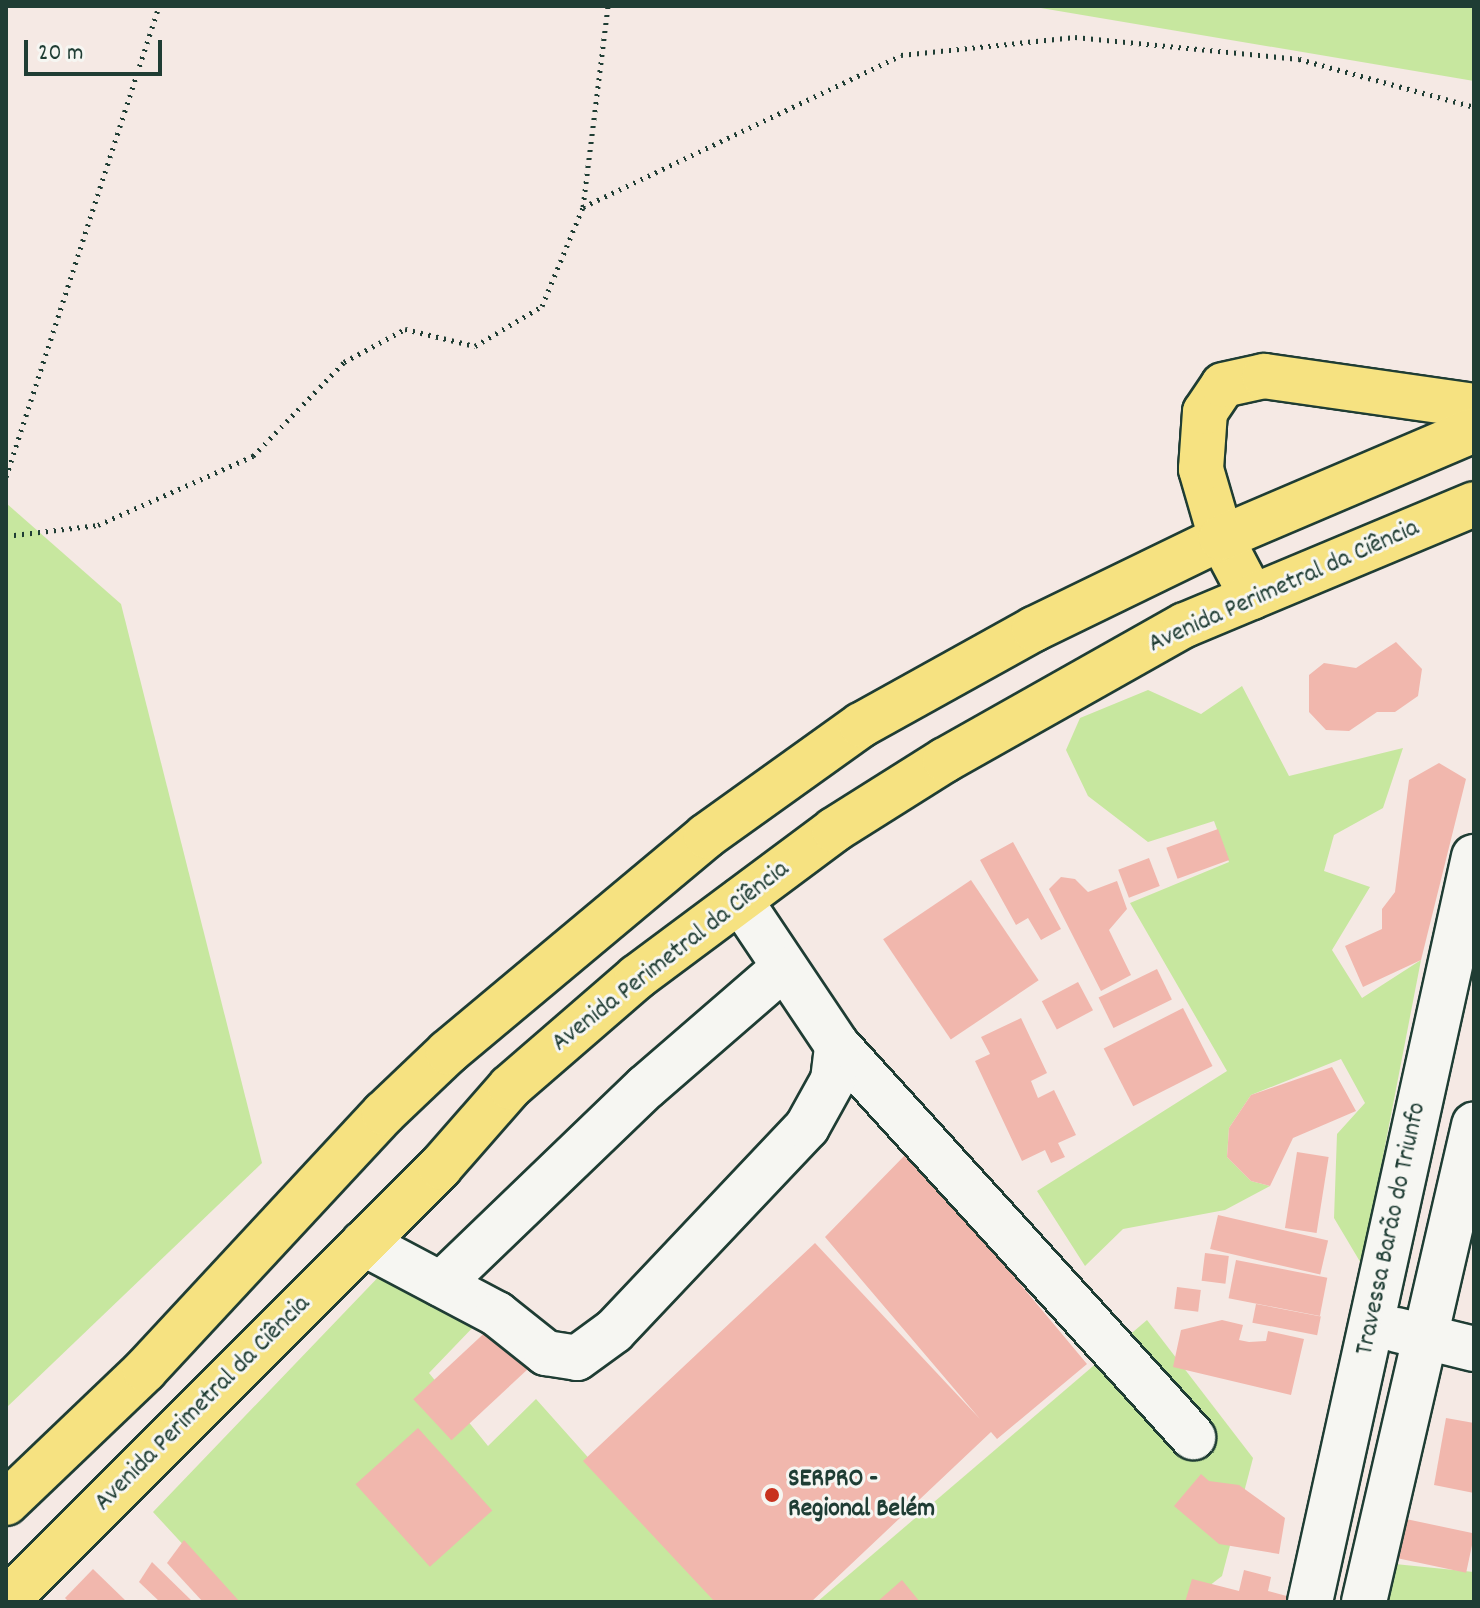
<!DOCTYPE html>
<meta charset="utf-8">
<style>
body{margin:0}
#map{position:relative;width:1480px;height:1608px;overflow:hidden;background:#f5e9e4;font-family:Dekko,sans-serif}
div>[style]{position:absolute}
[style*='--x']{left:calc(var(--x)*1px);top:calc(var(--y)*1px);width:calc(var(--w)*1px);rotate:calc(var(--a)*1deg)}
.green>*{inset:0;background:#c7e79f}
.building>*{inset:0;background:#f1b7ad;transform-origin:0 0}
.path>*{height:5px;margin-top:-2.5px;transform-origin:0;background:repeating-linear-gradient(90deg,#1f3d34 0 2px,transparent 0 8px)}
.roads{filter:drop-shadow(2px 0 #1f3d34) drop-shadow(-2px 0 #1f3d34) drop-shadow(0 2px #1f3d34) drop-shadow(0 -2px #1f3d34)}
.minor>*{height:44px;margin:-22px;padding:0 22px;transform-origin:22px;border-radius:22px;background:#f6f6f2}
.major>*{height:44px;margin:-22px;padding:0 22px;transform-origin:22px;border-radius:22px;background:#f6e281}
.dots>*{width:22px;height:22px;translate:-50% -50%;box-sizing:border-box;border:4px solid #f6f6f2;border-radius:50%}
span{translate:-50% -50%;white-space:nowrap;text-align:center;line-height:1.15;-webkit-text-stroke:6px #f6f6f2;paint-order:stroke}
.street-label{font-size:26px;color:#1f3d34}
.poi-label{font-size:26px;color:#1f3d34;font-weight:700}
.left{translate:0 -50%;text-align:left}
.frame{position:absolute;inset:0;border:8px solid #1f3d34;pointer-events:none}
.scale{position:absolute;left:24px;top:40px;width:138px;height:36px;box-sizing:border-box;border:4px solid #1f3d34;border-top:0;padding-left:10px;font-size:24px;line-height:28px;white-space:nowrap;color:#1f3d34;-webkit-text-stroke:6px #f6f6f2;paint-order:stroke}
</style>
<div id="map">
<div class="green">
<i style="clip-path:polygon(1029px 6px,1474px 6px,1474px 81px)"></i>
<i style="clip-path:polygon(6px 503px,121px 604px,262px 1163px,6px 1408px)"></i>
<i style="clip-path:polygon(1242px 686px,1289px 776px,1403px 748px,1383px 808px,1334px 835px,1324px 871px,1370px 887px,1332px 950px,1362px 998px,1421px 960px,1362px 1265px,1334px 1218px,1337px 1134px,1365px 1103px,1341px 1059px,1251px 1095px,1229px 1128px,1227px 1157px,1251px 1181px,1270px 1186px,1225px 1210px,1123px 1229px,1085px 1266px,1037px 1191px,1227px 1071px,1130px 903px,1229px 862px,1214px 821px,1148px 842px,1088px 796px,1066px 750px,1080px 718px,1148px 690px,1201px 714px)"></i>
<i style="clip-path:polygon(387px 1268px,478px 1322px,429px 1373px,488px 1446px,536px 1399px,717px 1602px,236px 1602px,153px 1512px)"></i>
<i style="clip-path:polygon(1147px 1320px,1253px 1458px,1222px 1576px,1188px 1602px,817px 1602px)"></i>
<i style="clip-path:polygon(1385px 1563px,1474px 1572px,1474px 1602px,1377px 1602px)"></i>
</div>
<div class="building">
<i style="clip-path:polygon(1396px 642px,1422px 669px,1418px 696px,1395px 712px,1377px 712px,1349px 731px,1326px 730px,1309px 712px,1309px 675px,1324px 663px,1356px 668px)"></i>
<i style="clip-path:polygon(1439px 763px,1466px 779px,1421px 960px,1363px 987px,1345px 946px,1382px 929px,1382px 909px,1395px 892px,1409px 780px)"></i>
<i style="left:1218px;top:829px;width:33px;height:55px;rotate:70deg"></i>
<i style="clip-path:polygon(1013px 842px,1061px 929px,1041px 940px,1028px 918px,1016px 925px,980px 860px)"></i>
<i style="left:1149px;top:858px;width:30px;height:33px;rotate:69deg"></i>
<i style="clip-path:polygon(1061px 877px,1075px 879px,1088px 892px,1117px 881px,1127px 909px,1109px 930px,1131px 975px,1101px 991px,1049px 889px)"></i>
<i style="left:971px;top:880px;width:121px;height:106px;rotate:56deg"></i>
<i style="left:1157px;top:969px;width:34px;height:65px;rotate:64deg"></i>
<i style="left:1078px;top:982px;width:32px;height:41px;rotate:62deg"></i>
<i style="left:1183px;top:1008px;width:65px;height:89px;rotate:63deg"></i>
<i style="clip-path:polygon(1021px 1018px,1047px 1073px,1031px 1081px,1038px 1098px,1054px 1090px,1076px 1135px,1058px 1143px,1065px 1157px,1051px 1163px,1045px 1150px,1022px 1161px,975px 1061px,990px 1054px,981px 1037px)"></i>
<i style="clip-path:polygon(1332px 1067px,1356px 1111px,1293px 1138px,1270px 1186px,1251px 1181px,1227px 1157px,1229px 1128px,1251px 1095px)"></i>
<i style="clip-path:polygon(909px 1151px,1087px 1364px,997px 1439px,991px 1432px,811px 1602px,715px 1602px,583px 1461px,815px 1243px,980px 1419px,825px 1237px)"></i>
<i style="left:1297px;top:1152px;width:32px;height:77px;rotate:9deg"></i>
<i style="left:1218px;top:1215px;width:113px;height:35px;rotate:13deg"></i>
<i style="left:1205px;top:1253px;width:24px;height:28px;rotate:7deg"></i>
<i style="left:1236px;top:1260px;width:93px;height:39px;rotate:11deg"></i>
<i style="left:1177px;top:1287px;width:24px;height:22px;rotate:7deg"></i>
<i style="left:1256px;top:1304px;width:66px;height:19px;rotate:11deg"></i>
<i style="clip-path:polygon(1222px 1320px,1243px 1325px,1239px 1340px,1249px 1342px,1266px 1341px,1268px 1331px,1304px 1339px,1291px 1395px,1173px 1367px,1181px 1330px)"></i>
<i style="left:493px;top:1325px;width:56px;height:109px;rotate:47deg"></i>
<i style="clip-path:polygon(1446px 1418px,1474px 1423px,1474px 1493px,1434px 1485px)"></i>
<i style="left:418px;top:1428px;width:111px;height:84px;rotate:48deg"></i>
<i style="clip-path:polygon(1201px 1474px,1209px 1481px,1239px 1485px,1285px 1518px,1279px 1554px,1219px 1544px,1174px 1506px)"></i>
<i style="left:1406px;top:1519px;width:70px;height:40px;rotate:12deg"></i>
<i style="clip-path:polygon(184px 1540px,240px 1602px,203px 1602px,167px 1563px)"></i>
<i style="clip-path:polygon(152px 1562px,193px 1602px,160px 1602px,139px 1582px)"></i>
<i style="clip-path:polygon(93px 1569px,127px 1602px,69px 1602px,65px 1598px)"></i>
<i style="clip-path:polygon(1244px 1570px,1271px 1577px,1268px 1591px,1294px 1598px,1293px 1602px,1185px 1602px,1192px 1579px,1239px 1591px)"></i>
<i style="clip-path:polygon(902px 1580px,920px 1602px,877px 1602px)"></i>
</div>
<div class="path">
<i style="--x:583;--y:207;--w:203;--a:-82.9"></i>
<i style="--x:6;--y:477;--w:495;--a:-72"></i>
<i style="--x:6;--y:536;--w:93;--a:-6.8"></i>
<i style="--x:98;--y:525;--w:170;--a:-24"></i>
<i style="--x:253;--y:456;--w:131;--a:-45.9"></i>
<i style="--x:344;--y:362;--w:69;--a:-28.4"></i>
<i style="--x:405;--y:329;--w:72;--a:13.7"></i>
<i style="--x:475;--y:346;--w:78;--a:-30.8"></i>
<i style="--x:542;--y:306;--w:107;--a:-67.5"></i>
<i style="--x:583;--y:207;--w:352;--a:-25.5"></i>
<i style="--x:901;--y:55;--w:175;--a:-5.9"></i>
<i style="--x:1075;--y:37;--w:225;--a:5.6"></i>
<i style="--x:1299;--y:59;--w:181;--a:15.3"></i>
</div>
<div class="roads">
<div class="minor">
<i style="--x:837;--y:1045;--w:530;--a:47.76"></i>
<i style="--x:363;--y:1243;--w:152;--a:27.9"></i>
<i style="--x:497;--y:1314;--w:63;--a:38.5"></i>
<i style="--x:546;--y:1353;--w:31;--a:9"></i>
<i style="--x:577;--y:1358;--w:46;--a:-36.1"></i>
<i style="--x:614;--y:1331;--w:281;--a:-46.6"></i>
<i style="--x:807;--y:1127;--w:54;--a:-61"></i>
<i style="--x:833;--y:1080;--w:35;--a:-83"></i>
<i style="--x:837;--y:1045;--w:174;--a:-123.8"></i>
<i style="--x:441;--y:1284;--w:284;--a:-43.9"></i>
<i style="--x:646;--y:1087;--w:180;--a:-40.9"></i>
<i style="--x:1397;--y:1330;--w:79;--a:13.9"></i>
<i style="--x:1310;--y:1602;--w:763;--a:-77.59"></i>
<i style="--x:1364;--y:1602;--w:490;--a:-77"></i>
</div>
<div class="major">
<i style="--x:1252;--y:597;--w:67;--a:-117.7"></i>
<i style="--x:1221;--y:538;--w:72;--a:-106.2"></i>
<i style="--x:1201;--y:469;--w:57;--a:-86"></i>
<i style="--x:1205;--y:412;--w:32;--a:-56"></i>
<i style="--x:1223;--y:385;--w:42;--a:-12.4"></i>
<i style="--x:1264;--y:376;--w:212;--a:8.1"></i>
<i style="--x:6;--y:1503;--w:192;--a:-43.7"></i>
<i style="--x:145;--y:1370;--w:351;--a:-47.1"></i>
<i style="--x:384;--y:1113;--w:88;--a:-43.6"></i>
<i style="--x:448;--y:1052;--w:336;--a:-39.9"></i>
<i style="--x:706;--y:836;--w:191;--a:-35.6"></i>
<i style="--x:861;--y:725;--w:198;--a:-29"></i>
<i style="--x:1034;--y:629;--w:208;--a:-25.9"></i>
<i style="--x:1221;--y:538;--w:275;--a:-23.1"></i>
<i style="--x:6;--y:1601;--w:614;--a:-45"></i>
<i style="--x:440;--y:1167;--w:106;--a:-48.8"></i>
<i style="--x:510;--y:1087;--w:168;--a:-40.9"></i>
<i style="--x:637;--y:977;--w:246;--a:-36.7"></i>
<i style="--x:834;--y:830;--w:131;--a:-32.2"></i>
<i style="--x:945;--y:760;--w:275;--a:-29.4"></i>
<i style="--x:1185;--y:625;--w:313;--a:-22.7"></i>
</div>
</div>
<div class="dots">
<i style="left:772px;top:1495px;background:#c8321e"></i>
</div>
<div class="street-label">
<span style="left:1284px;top:587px;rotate:-24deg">Avenida Perimetral da Ciência</span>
<span style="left:671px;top:957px;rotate:-38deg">Avenida Perimetral da Ciência</span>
<span style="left:1392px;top:1229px;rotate:-78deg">Travessa Barão do Triunfo</span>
<span style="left:203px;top:1404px;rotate:-45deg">Avenida Perimetral da Ciência</span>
</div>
<div class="poi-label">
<span class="left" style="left:788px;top:1495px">SERPRO -<br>Regional Belém</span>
</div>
<div class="frame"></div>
<div class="scale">20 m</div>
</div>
